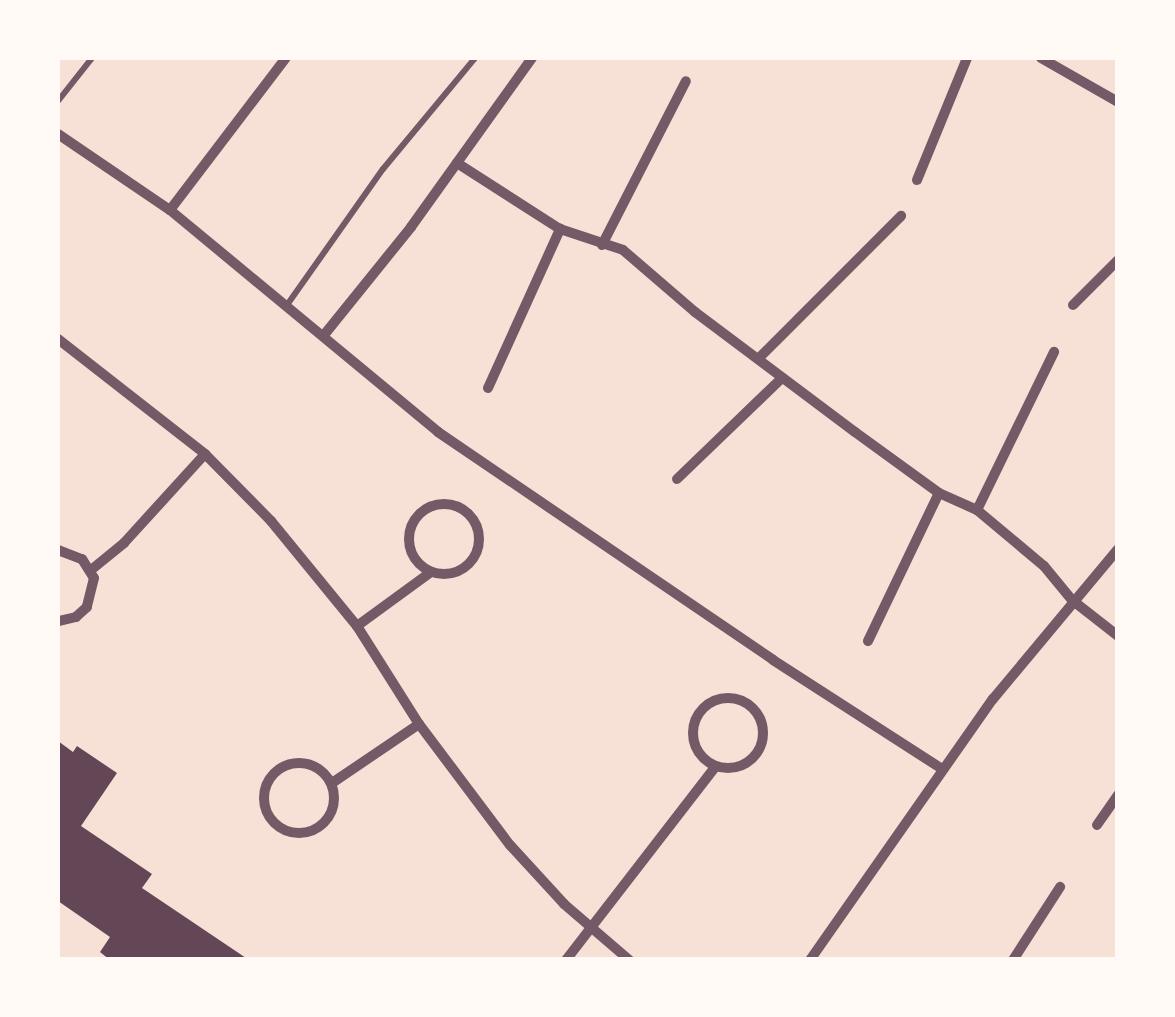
<!DOCTYPE html>
<style>
body{margin:0}
#map{position:relative;width:1175px;height:1017px;overflow:hidden;background:#f7e1d7;font-family:"Alegreya Sans",sans-serif}
div>[style]{position:absolute}
[style*='--x']{left:calc(var(--x)*1px);top:calc(var(--y)*1px);width:calc(var(--w)*1px);rotate:calc(var(--a)*1deg)}
.building>*{inset:0;background:#644757}
.service>*{height:6px;margin:-3px;padding:0 3px;transform-origin:3px;border-radius:3px;background:#755966}
.minor>*{height:10px;margin:-5px;padding:0 5px;transform-origin:5px;border-radius:5px;background:#755966}
.minor>.ring{margin:-5px;padding:0;box-sizing:content-box;background:none;border:10px solid #755966;border-radius:50%}
span{translate:-50% -50%;white-space:nowrap;text-align:center;line-height:1.15;-webkit-text-stroke:10px #fffaf5;paint-order:stroke}
.frame{position:absolute;inset:0;border:60px solid #fffaf5;pointer-events:none}
</style>
<div id="map">
<div class="building">
<i style="clip-path:polygon(58px 741px,73px 752px,77px 746px,117px 773px,81px 826px,152px 874px,142px 888px,249px 960px,110px 960px,100px 952px,110px 937px,58px 901px)"></i>
</div>
<div class="service">
<i style="--x:58;--y:101;--w:55;--a:-51.7"></i>
<i style="--x:287;--y:305;--w:166;--a:-54.8"></i>
<i style="--x:383;--y:169;--w:144;--a:-50.3"></i>
</div>
<div class="minor">
<i style="--x:1041;--y:58;--w:89;--a:29.7"></i>
<i style="--x:58;--y:134;--w:135;--a:34.2"></i>
<i style="--x:170;--y:210;--w:348;--a:39.6"></i>
<i style="--x:438;--y:432;--w:405;--a:34.2"></i>
<i style="--x:773;--y:660;--w:201;--a:32.8"></i>
<i style="--x:457;--y:163;--w:122;--a:32.7"></i>
<i style="--x:560;--y:229;--w:66;--a:18.4"></i>
<i style="--x:623;--y:250;--w:95;--a:40.7"></i>
<i style="--x:695;--y:312;--w:200;--a:36.9"></i>
<i style="--x:855;--y:432;--w:104;--a:36"></i>
<i style="--x:939;--y:493;--w:42;--a:24.1"></i>
<i style="--x:977;--y:510;--w:87;--a:39.9"></i>
<i style="--x:1044;--y:566;--w:44;--a:50.5"></i>
<i style="--x:1072;--y:600;--w:58;--a:38"></i>
<i style="--x:917;--y:180;--w:132;--a:-67.7"></i>
<i style="--x:170;--y:210;--w:191;--a:-52.7"></i>
<i style="--x:602;--y:245;--w:184;--a:-62.9"></i>
<i style="--x:1073;--y:305;--w:64;--a:-45"></i>
<i style="--x:324;--y:335;--w:139;--a:-51.1"></i>
<i style="--x:411;--y:227;--w:208;--a:-54.4"></i>
<i style="--x:58;--y:339;--w:187;--a:38"></i>
<i style="--x:205;--y:454;--w:94;--a:45.4"></i>
<i style="--x:271;--y:521;--w:136;--a:50.7"></i>
<i style="--x:357;--y:626;--w:116;--a:57.7"></i>
<i style="--x:419;--y:724;--w:151;--a:53.1"></i>
<i style="--x:510;--y:845;--w:80;--a:47.5"></i>
<i style="--x:564;--y:904;--w:86;--a:40.7"></i>
<i style="--x:759;--y:358;--w:201;--a:-45"></i>
<i style="--x:488;--y:388;--w:175;--a:-65.6"></i>
<i style="--x:677;--y:479;--w:146;--a:-43.9"></i>
<i class="ring" style="left:409px;top:504px;width:60px;height:60px"></i>
<i style="--x:977;--y:510;--w:176;--a:-64"></i>
<i style="--x:58;--y:550;--w:26;--a:21"></i>
<i style="--x:82;--y:559;--w:22;--a:58"></i>
<i style="--x:94;--y:578;--w:30;--a:104"></i>
<i style="--x:87;--y:607;--w:15;--a:138"></i>
<i style="--x:76;--y:617;--w:18;--a:167"></i>
<i style="--x:91;--y:570;--w:43;--a:-39.3"></i>
<i style="--x:124;--y:543;--w:120;--a:-47.7"></i>
<i style="--x:357;--y:626;--w:92;--a:-36.1"></i>
<i style="--x:868;--y:641;--w:164;--a:-64.4"></i>
<i class="ring" style="left:693px;top:698px;width:60px;height:60px"></i>
<i class="ring" style="left:264px;top:763px;width:60px;height:60px"></i>
<i style="--x:332;--y:783;--w:105;--a:-34.1"></i>
<i style="--x:1097;--y:825;--w:37;--a:-55"></i>
<i style="--x:566;--y:960;--w:245;--a:-52.3"></i>
<i style="--x:810;--y:960;--w:319;--a:-55"></i>
<i style="--x:993;--y:699;--w:195;--a:-50.2"></i>
<i style="--x:1013;--y:960;--w:87;--a:-57.2"></i>
</div>
<div class="frame"></div>
</div>
